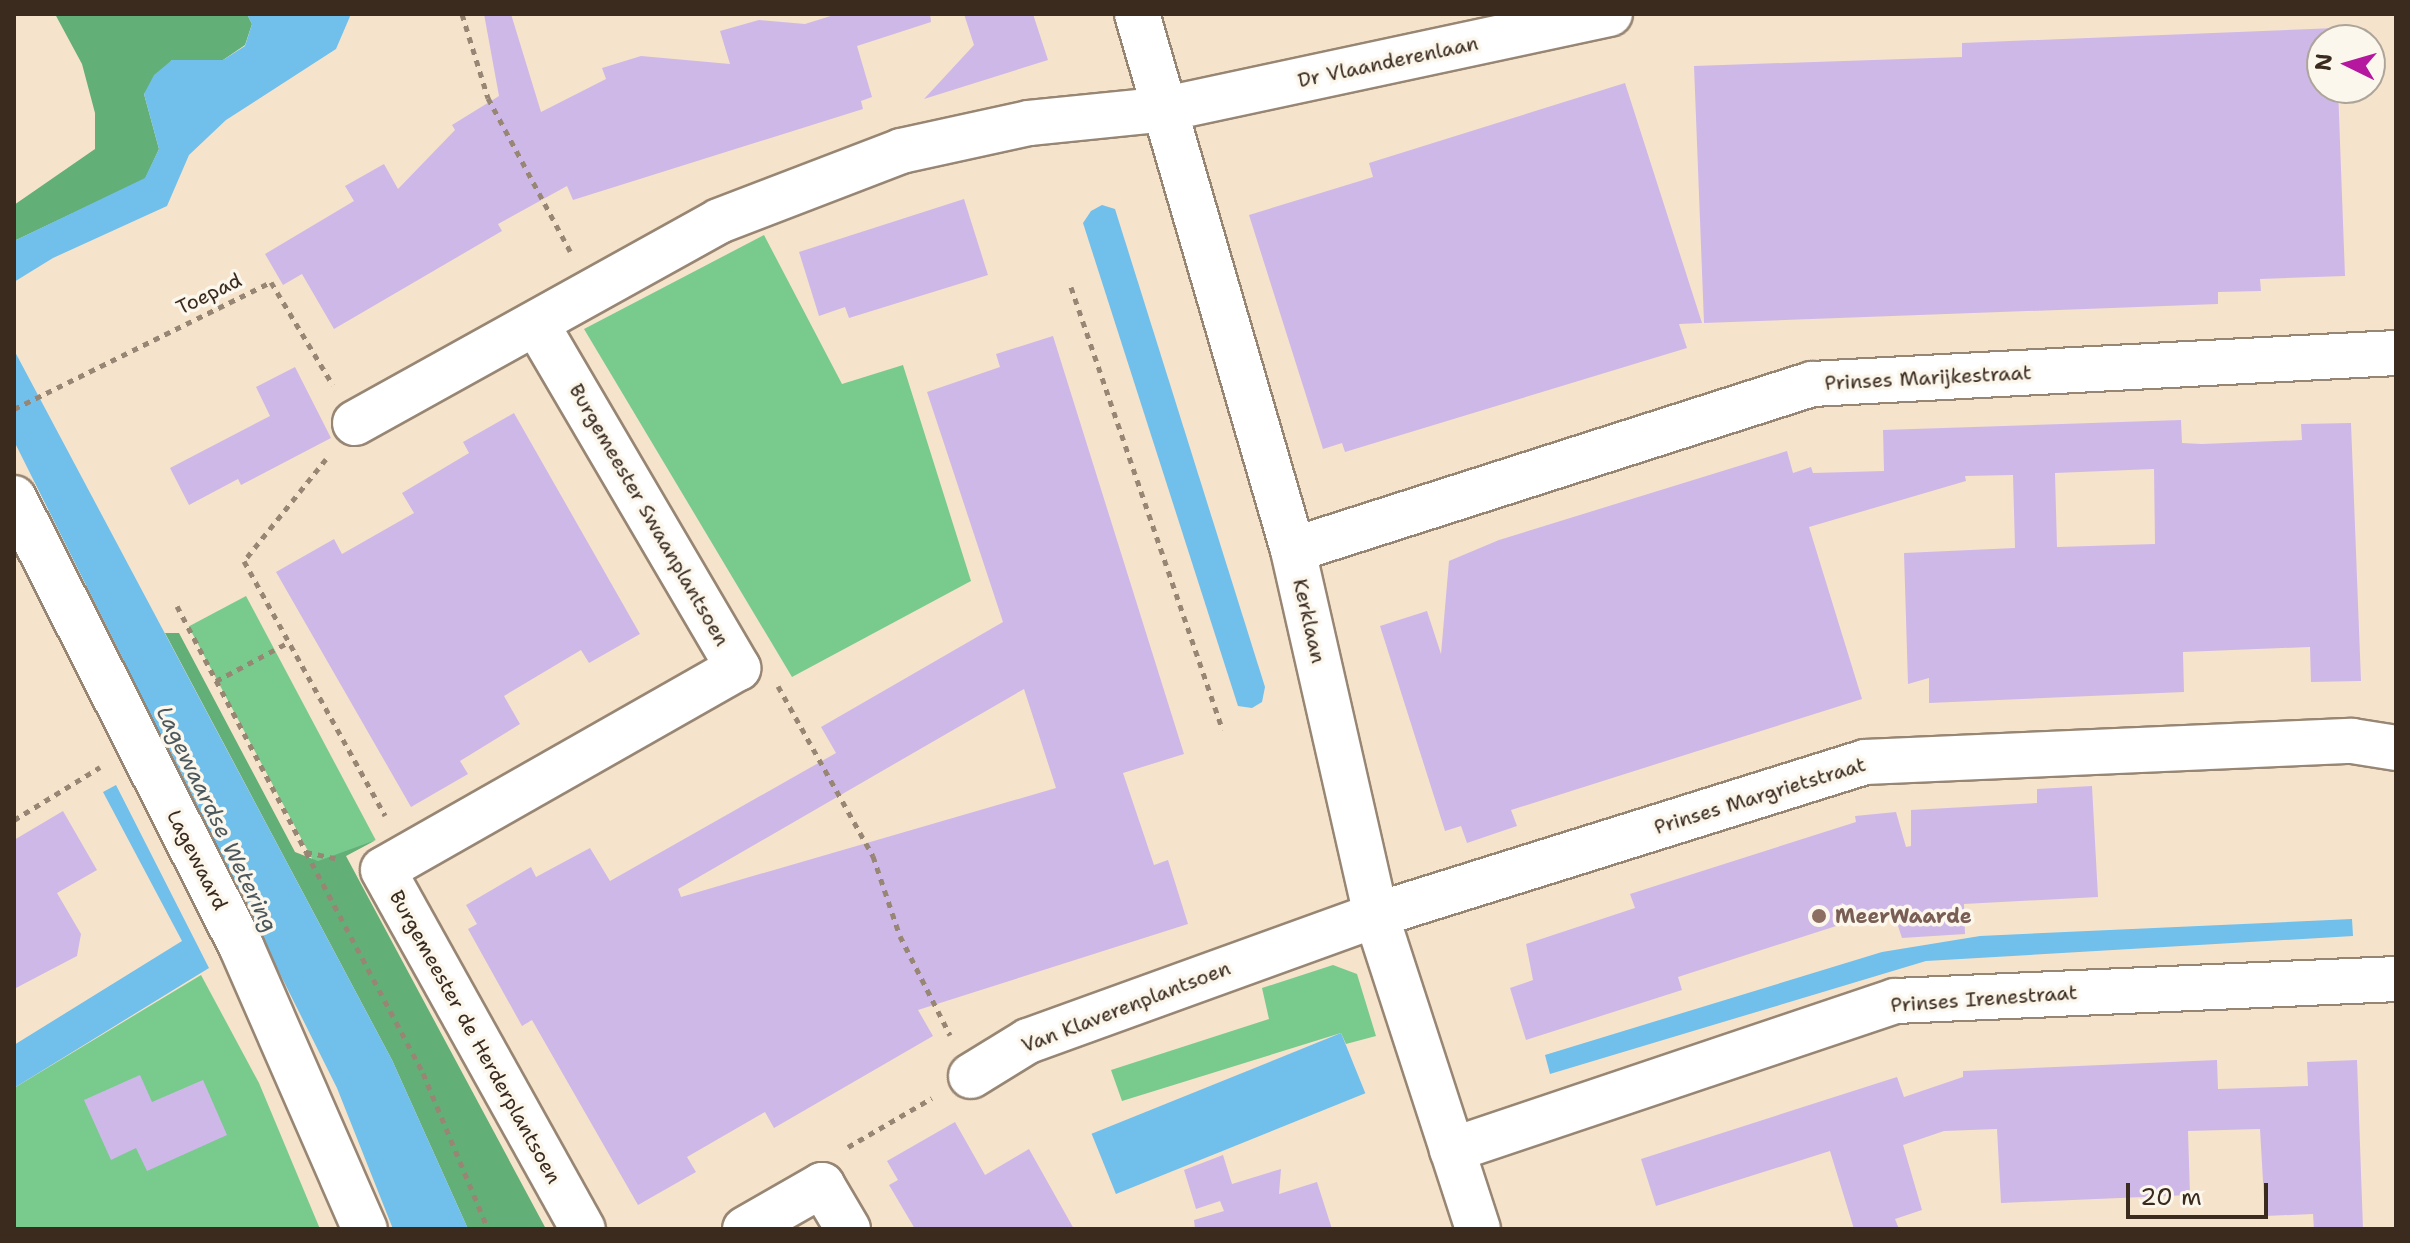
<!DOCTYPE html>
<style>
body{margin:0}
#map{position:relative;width:2410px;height:1243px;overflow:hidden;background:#f6e3cb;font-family:"Shantell Sans",sans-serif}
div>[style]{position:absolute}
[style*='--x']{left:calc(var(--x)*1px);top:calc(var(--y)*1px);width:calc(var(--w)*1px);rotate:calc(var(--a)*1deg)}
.green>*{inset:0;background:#79cb8d;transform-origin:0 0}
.forest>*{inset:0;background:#62af78}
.water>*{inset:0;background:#71bfeb;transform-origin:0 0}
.building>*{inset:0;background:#ceb8e8}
.path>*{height:5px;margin-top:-2.5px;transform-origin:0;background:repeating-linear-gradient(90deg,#988674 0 6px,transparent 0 12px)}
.roads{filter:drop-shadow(2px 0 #988674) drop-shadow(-2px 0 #988674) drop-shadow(0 2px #988674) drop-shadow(0 -2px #988674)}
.minor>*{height:44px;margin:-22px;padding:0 22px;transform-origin:22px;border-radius:22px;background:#fff}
.dots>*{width:22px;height:22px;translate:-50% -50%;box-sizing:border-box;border:4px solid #fbf7ec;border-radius:50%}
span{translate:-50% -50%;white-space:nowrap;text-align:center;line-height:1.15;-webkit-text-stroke:7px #fbf7ec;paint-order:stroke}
.street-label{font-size:20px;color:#3b2a1e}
.education-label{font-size:20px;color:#785e54;font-weight:700}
.left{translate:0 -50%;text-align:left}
.water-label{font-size:22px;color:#4b575c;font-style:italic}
.frame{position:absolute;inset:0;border:16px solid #3b2a1e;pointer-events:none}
.north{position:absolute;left:2306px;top:24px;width:80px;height:80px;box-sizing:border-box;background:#fbf7ec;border:2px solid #aea59a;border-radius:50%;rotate:275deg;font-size:22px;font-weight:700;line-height:32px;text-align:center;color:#3b2a1e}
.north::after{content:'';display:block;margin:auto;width:28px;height:36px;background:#b5179e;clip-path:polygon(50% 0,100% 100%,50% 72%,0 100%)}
.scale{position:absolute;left:2126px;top:1183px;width:142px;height:36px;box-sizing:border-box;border:4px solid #3b2a1e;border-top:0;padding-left:10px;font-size:24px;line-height:28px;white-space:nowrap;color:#3b2a1e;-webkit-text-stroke:6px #fbf7ec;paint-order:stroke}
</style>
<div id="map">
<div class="green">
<i style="clip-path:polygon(764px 235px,842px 384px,903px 365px,971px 581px,792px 677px,584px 329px)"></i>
<i style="left:246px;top:596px;width:276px;height:65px;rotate:62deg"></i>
<i style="clip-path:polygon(1333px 965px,1357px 974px,1376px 1036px,1346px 1044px,1341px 1033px,1122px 1101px,1111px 1070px,1269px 1019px,1262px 988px)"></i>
<i style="clip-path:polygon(201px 975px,259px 1083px,320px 1229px,14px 1229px,14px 1088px)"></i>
</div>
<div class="forest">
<i style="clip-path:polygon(55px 14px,247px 14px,252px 24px,245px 45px,223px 60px,172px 60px,144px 94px,159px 149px,145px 179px,14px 241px,14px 205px,95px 149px,95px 113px,82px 64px)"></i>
<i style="clip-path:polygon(165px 633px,179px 633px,295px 852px,318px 861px,376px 840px,346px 856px,546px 1229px,468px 1229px,392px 1060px)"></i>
</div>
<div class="water">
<i style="clip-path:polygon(247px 14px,351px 14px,336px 49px,226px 120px,189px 155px,167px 206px,53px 258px,14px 282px,14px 241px,145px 178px,159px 149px,144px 94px,154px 75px,172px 60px,223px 60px,245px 46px,252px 24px)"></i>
<i style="clip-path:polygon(1102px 205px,1115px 209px,1265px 687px,1262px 702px,1252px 708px,1238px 706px,1083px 223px,1091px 211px)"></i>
<i style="clip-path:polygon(14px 350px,392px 1060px,468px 1229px,393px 1229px,337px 1088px,14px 441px)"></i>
<i style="clip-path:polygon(116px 785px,209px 968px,14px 1088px,14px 1045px,182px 941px,103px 792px)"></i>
<i style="clip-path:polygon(2352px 919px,2353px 936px,1926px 961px,1550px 1074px,1545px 1055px,1882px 952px,1980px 936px)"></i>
<i style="left:1341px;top:1033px;width:65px;height:269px;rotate:68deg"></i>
</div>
<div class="building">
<i style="clip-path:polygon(484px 14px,511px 14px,541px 112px,606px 79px,602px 68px,641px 56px,730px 64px,720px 31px,759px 20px,805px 24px,837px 14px,930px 14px,931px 22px,857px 46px,872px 97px,861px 101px,863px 109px,573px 200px,567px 186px,498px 224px,502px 231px,334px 329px,302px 274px,283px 285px,265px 254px,354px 201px,345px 186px,384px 164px,398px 189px,455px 130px,452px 125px,499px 96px)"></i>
<i style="clip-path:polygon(964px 14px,1033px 14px,1048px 60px,924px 99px,974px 45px)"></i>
<i style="clip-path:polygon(2336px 28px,2337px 40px,2322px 40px,2322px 88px,2338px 88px,2345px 276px,2260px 279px,2261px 291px,2218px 292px,2218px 304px,1704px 323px,1694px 66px,1962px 57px,1962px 43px)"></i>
<i style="clip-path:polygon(1625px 83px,1702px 323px,1679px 324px,1687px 348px,1345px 452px,1342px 443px,1323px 449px,1249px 215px,1373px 177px,1369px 163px)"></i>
<i style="clip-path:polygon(964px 199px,988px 275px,849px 318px,845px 307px,819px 316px,799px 252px)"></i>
<i style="clip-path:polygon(evenodd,1053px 336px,1184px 754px,1123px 773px,1154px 865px,1168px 860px,1188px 924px,918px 1010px,933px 1036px,774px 1128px,765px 1112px,687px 1157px,696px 1172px,638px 1205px,532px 1020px,522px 1026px,468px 929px,477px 924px,466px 905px,531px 867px,536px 877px,590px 848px,610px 881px,836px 753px,821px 727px,1003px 622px,927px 392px,1000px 367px,996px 354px,1053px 336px,1024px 689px,1056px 788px,681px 897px,678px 889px,1024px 689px)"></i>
<i style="clip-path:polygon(295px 367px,331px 438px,241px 485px,238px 479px,189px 505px,170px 468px,270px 416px,256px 387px)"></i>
<i style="clip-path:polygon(514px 413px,640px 634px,589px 663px,581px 650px,504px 696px,520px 724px,460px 761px,468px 774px,411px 807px,276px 572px,334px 539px,342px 554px,414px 513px,402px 493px,469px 453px,463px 442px)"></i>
<i style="clip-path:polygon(evenodd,2181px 420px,2182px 443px,2202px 444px,2302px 440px,2301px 424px,2351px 423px,2361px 681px,2311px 682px,2310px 647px,2183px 652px,2184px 692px,1929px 703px,1929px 678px,1908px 684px,1904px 553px,2015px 548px,2013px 475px,1965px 476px,1966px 481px,1809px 527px,1862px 699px,1511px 810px,1517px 826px,1467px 843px,1461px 826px,1445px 831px,1380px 626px,1427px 611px,1441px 654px,1449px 561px,1499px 540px,1787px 451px,1793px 473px,1811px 467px,1813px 473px,1884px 471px,1883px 430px,2181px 420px,2154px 469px,2155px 544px,2057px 547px,2055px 473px,2154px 469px)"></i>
<i style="clip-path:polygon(2092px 786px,2098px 897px,1964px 904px,1965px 934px,1902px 938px,1892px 908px,1678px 977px,1682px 990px,1526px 1040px,1510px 988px,1533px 980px,1526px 944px,1635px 908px,1630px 894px,1856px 822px,1855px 816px,1896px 812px,1906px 847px,1911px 846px,1911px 810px,2037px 803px,2037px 789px)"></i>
<i style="clip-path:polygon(63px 811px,97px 870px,57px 893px,81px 934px,77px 956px,14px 989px,14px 840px)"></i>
<i style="clip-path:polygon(2217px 1060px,2218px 1089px,2308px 1086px,2307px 1062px,2357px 1060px,2363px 1229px,2314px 1229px,2313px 1214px,2265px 1216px,2260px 1129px,2188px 1131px,2190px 1195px,2001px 1203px,1997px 1129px,1944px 1131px,1903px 1145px,1922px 1210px,1895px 1219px,1899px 1229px,1854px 1229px,1830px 1151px,1656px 1206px,1641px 1159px,1897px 1077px,1904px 1097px,1963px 1077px,1963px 1071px)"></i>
<i style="clip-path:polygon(140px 1075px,152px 1102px,203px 1080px,227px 1135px,147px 1171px,136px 1148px,111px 1160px,84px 1100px)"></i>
<i style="clip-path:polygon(955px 1122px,985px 1175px,1029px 1149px,1074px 1229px,915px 1229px,889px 1185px,898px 1180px,887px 1161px)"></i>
<i style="clip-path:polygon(1223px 1155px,1232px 1184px,1281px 1169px,1279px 1194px,1317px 1182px,1332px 1229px,1195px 1229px,1194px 1220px,1224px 1211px,1220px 1201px,1196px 1209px,1184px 1170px)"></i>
</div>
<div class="path">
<i style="--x:462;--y:14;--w:88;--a:72.8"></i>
<i style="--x:488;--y:98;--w:174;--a:61.8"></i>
<i style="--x:1071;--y:287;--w:468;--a:71.1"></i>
<i style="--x:14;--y:409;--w:287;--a:-26.3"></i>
<i style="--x:271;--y:282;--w:120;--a:59"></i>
<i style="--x:326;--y:459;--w:131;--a:128.8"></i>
<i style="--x:244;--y:561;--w:291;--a:61"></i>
<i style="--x:177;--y:606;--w:278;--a:62.3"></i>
<i style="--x:306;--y:852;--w:33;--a:12"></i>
<i style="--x:216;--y:681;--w:83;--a:-28.1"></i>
<i style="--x:778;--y:686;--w:195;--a:60.8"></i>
<i style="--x:873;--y:856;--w:84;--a:71.4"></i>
<i style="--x:900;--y:936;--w:111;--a:63.2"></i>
<i style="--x:14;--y:820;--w:101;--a:-31.6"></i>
<i style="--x:306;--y:852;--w:250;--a:62.1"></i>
<i style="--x:423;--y:1073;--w:169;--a:67.4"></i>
<i style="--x:848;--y:1147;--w:97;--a:-30.3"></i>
</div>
<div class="roads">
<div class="minor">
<i style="--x:1137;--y:14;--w:558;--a:73.77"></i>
<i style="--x:1293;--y:550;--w:374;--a:77.2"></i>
<i style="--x:1376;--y:915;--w:330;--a:72"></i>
<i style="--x:537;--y:325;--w:398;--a:59.6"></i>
<i style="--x:738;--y:668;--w:408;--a:150.4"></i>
<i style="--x:383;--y:870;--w:411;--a:60.9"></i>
<i style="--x:355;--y:423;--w:416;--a:-29"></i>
<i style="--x:719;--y:221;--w:195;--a:-21"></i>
<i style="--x:901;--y:151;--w:131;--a:-12.3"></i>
<i style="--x:1029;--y:123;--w:138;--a:-5.8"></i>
<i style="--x:1166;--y:109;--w:454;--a:-12.1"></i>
<i style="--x:14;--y:498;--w:504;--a:63.13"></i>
<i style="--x:242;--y:948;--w:307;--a:66.4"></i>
<i style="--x:1293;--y:550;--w:545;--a:-17.74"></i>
<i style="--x:1812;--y:384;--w:585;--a:-3.04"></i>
<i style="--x:971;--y:1076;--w:67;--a:-31.6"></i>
<i style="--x:1028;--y:1041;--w:370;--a:-19.9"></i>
<i style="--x:1376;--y:915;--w:512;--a:-17.37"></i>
<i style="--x:1865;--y:762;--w:487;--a:-2.5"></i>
<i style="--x:2352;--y:741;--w:45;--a:9"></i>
<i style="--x:1452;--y:1150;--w:467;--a:-18.6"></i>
<i style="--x:1895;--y:1001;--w:501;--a:-2.51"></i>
<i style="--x:745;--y:1229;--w:89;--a:-29.7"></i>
<i style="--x:822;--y:1185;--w:51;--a:59.4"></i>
</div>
</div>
<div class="dots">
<i style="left:1819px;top:916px;background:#8d6e63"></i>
</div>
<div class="street-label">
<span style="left:1388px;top:62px;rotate:-12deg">Dr Vlaanderenlaan</span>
<span style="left:209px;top:294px;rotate:-26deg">Toepad</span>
<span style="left:1928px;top:378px;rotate:-3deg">Prinses Marijkestraat</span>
<span style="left:649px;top:515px;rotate:60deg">Burgemeester Swaanplantsoen</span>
<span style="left:1309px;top:621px;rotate:77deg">Kerklaan</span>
<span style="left:1760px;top:796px;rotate:-17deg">Prinses Margrietstraat</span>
<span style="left:197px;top:860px;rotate:63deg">Lagewaard</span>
<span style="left:1984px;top:999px;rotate:-4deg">Prinses Irenestraat</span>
<span style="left:1126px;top:1007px;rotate:-21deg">Van Klaverenplantsoen</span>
<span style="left:475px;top:1037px;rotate:61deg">Burgemeester de Herderplantsoen</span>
</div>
<div class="education-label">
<span class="left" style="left:1835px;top:916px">MeerWaarde</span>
</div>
<div class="water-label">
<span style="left:217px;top:819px;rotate:64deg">Lagewaardse Wetering</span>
</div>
<div class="frame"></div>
<div class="north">N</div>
<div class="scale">20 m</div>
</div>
